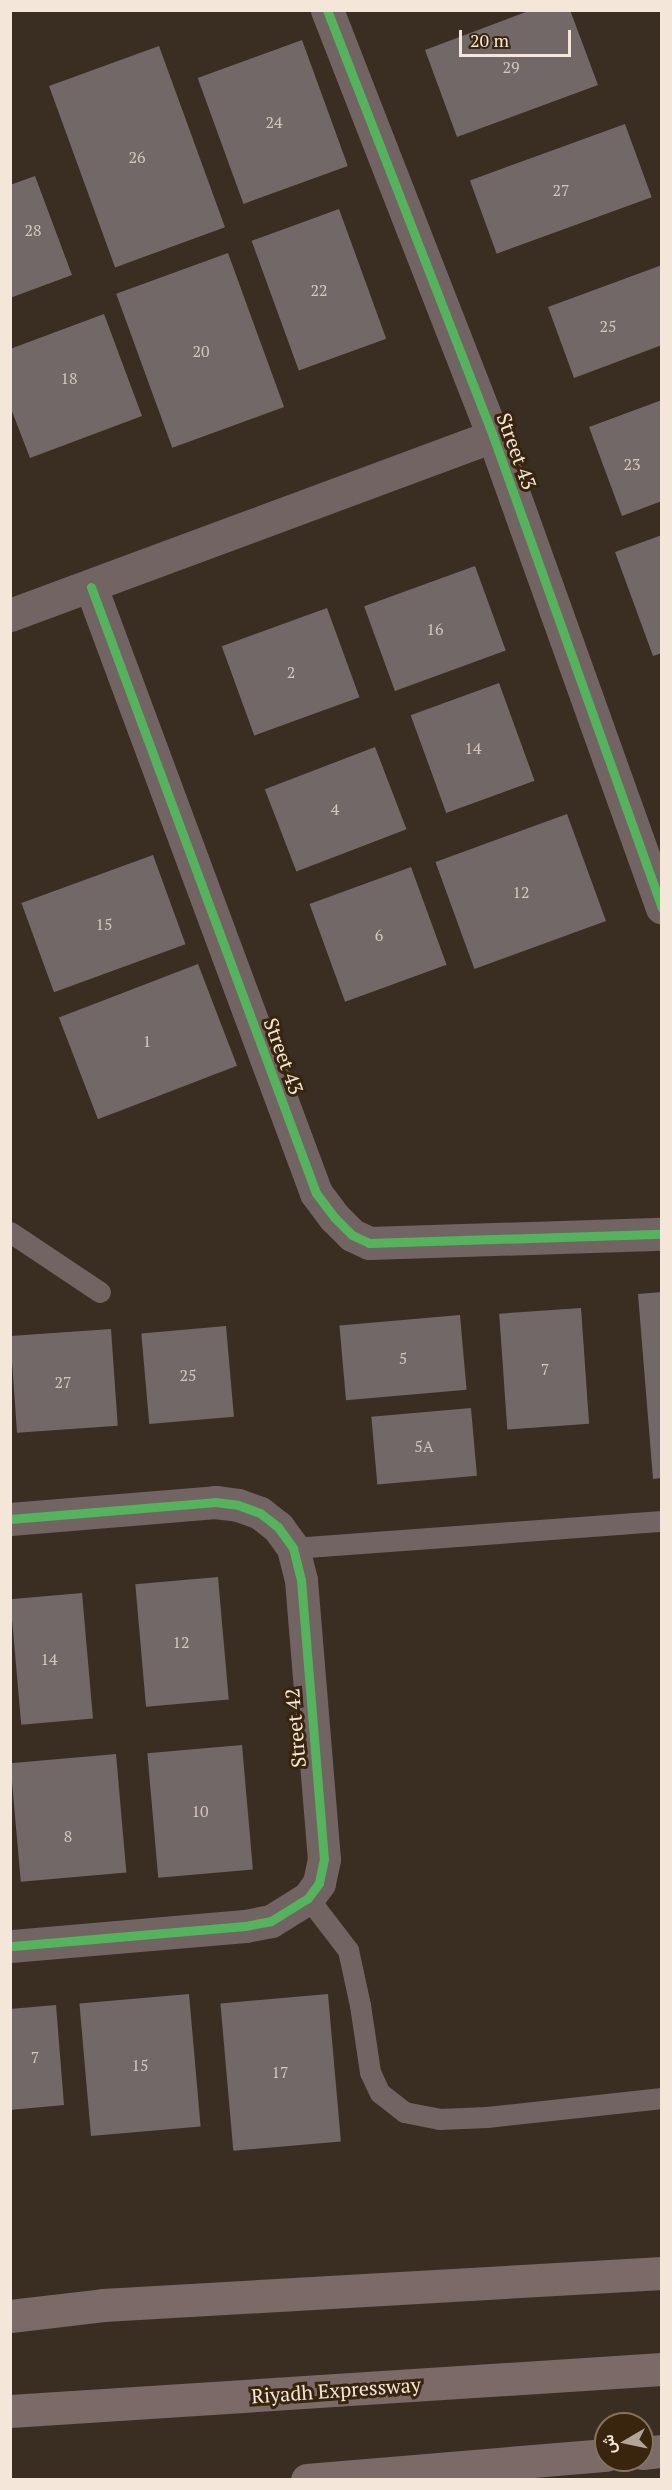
<!DOCTYPE html>
<meta charset="utf-8">
<style>
body{margin:0}
#map{position:relative;width:672px;height:2490px;overflow:hidden;background:#3a2e22;font-family:"PT Serif",Vazirmatn,serif}
div>[style]{position:absolute}
[style*='--x']{left:calc(var(--x)*1px);top:calc(var(--y)*1px);width:calc(var(--w)*1px);rotate:calc(var(--a)*1deg)}
.building>*{inset:0;background:#726867;transform-origin:0 0}
.service>*{height:21px;margin:-10.5px;padding:0 10.5px;transform-origin:10.5px;border-radius:10.5px;background:#736464}
.minor>*{height:33px;margin:-16.5px;padding:0 16.5px;transform-origin:16.5px;border-radius:16.5px;background:#736464}
.motorway>*{height:33px;margin:-16.5px;padding:0 16.5px;transform-origin:16.5px;border-radius:16.5px;background:#7b6a67}
.cycleway>*{height:9px;margin:-4.5px;padding:0 4.5px;transform-origin:4.5px;border-radius:4.5px;background:#56b35d}
span{translate:-50% -50%;white-space:nowrap;text-align:center;line-height:1.15;-webkit-text-stroke:6px #39240d;paint-order:stroke}
.number-label{font-size:16px;color:#d4c6bc}
.number-label span{-webkit-text-stroke-width:0}
.street-label{font-size:20px;color:#f4e6d8}
.frame{position:absolute;inset:0;border:12px solid #f4e6d8;pointer-events:none}
.north{position:absolute;left:594px;top:2412px;width:60px;height:60px;box-sizing:border-box;background:#39240d;border:2px solid #84725e;border-radius:50%;rotate:261deg;font-size:16px;font-weight:700;line-height:24px;text-align:center;color:#f4e6d8}
.north::after{content:'';display:block;margin:auto;width:21px;height:27px;background:#b3a698;clip-path:polygon(50% 0,100% 100%,50% 72%,0 100%)}
.scale{position:absolute;left:459px;top:30px;width:112px;height:27px;box-sizing:border-box;border:3px solid #f4e6d8;border-top:0;padding-left:8px;font-size:18px;line-height:21px;white-space:nowrap;color:#f4e6d8;-webkit-text-stroke:4px #39240d;paint-order:stroke}
</style>
<div id="map">
<div class="building">
<i style="clip-path:polygon(531px 10px,570px 10px,598px 85px,457px 137px,425px 50px)"></i>
<i style="left:302px;top:40px;width:134px;height:111px;rotate:70deg"></i>
<i style="left:159px;top:46px;width:193px;height:117px;rotate:70deg"></i>
<i style="left:625px;top:124px;width:78px;height:165px;rotate:70deg"></i>
<i style="clip-path:polygon(35px 176px,72px 275px,10px 298px,10px 185px)"></i>
<i style="left:339px;top:209px;width:138px;height:93px;rotate:70deg"></i>
<i style="left:228px;top:253px;width:164px;height:119px;rotate:70deg"></i>
<i style="clip-path:polygon(662px 265px,662px 345px,574px 378px,548px 307px)"></i>
<i style="clip-path:polygon(104px 314px,142px 416px,30px 458px,10px 406px,10px 349px)"></i>
<i style="clip-path:polygon(662px 400px,662px 501px,622px 516px,589px 427px)"></i>
<i style="clip-path:polygon(662px 535px,662px 653px,653px 656px,615px 552px)"></i>
<i style="left:475px;top:566px;width:90px;height:118px;rotate:70deg"></i>
<i style="left:327px;top:608px;width:95px;height:112px;rotate:70deg"></i>
<i style="left:499px;top:683px;width:104px;height:94px;rotate:70deg"></i>
<i style="left:375px;top:747px;width:88px;height:118px;rotate:69deg"></i>
<i style="left:567px;top:814px;width:114px;height:140px;rotate:70deg"></i>
<i style="left:153px;top:855px;width:95px;height:140px;rotate:70deg"></i>
<i style="left:411px;top:867px;width:104px;height:108px;rotate:70deg"></i>
<i style="left:198px;top:964px;width:109px;height:149px;rotate:69deg"></i>
<i style="clip-path:polygon(662px 1292px,662px 1478px,653px 1479px,638px 1294px)"></i>
<i style="left:581px;top:1308px;width:116px;height:82px;rotate:86deg"></i>
<i style="left:460px;top:1315px;width:75px;height:121px;rotate:85deg"></i>
<i style="left:226px;top:1326px;width:91px;height:85px;rotate:85deg"></i>
<i style="left:111px;top:1329px;width:97px;height:101px;rotate:86deg"></i>
<i style="left:471px;top:1408px;width:68px;height:100px;rotate:85deg"></i>
<i style="left:218px;top:1577px;width:123px;height:83px;rotate:85deg"></i>
<i style="left:82px;top:1593px;width:126px;height:72px;rotate:85deg"></i>
<i style="left:242px;top:1745px;width:125px;height:95px;rotate:85deg"></i>
<i style="left:116px;top:1754px;width:119px;height:106px;rotate:85deg"></i>
<i style="left:189px;top:1994px;width:133px;height:110px;rotate:85deg"></i>
<i style="left:328px;top:1994px;width:148px;height:108px;rotate:85deg"></i>
<i style="clip-path:polygon(56px 2005px,64px 2105px,10px 2110px,10px 2009px)"></i>
</div>
<div class="service">
<i style="--x:10;--y:1232;--w:108;--a:33.7"></i>
<i style="--x:293;--y:1548;--w:370;--a:-4.2"></i>
<i style="--x:308;--y:1898;--w:66;--a:52.4"></i>
<i style="--x:348;--y:1950;--w:56;--a:77.7"></i>
<i style="--x:360;--y:2005;--w:68;--a:81.5"></i>
<i style="--x:370;--y:2072;--w:23;--a:65"></i>
<i style="--x:380;--y:2093;--w:31;--a:38"></i>
<i style="--x:404;--y:2112;--w:36;--a:11"></i>
<i style="--x:439;--y:2119;--w:48;--a:-2.4"></i>
<i style="--x:487;--y:2117;--w:176;--a:-6.2"></i>
</div>
<div class="minor">
<i style="--x:327;--y:10;--w:457;--a:68.7"></i>
<i style="--x:493;--y:436;--w:501;--a:70.3"></i>
<i style="--x:91;--y:587;--w:646;--a:69.63"></i>
<i style="--x:316;--y:1193;--w:30;--a:53"></i>
<i style="--x:334;--y:1217;--w:25;--a:45"></i>
<i style="--x:352;--y:1235;--w:19;--a:25"></i>
<i style="--x:369;--y:1243;--w:293;--a:-1.8"></i>
<i style="--x:10;--y:615;--w:515;--a:-20.33"></i>
<i style="--x:10;--y:1519;--w:206;--a:-4.7"></i>
<i style="--x:215;--y:1502;--w:23;--a:7"></i>
<i style="--x:238;--y:1505;--w:23;--a:20"></i>
<i style="--x:260;--y:1513;--w:23;--a:38"></i>
<i style="--x:278;--y:1527;--w:26;--a:54"></i>
<i style="--x:293;--y:1548;--w:33;--a:76"></i>
<i style="--x:301;--y:1580;--w:280;--a:85.3"></i>
<i style="--x:324;--y:1859;--w:25;--a:102"></i>
<i style="--x:319;--y:1883;--w:19;--a:126"></i>
<i style="--x:308;--y:1898;--w:44;--a:148.1"></i>
<i style="--x:271;--y:1921;--w:26;--a:169"></i>
<i style="--x:245;--y:1926;--w:236;--a:175.1"></i>
</div>
<div class="motorway">
<i style="--x:10;--y:2316;--w:94;--a:-6.7"></i>
<i style="--x:103;--y:2305;--w:560;--a:-3.28"></i>
<i style="--x:10;--y:2411;--w:653;--a:-3.69"></i>
<i style="--x:642;--y:2453;--w:20;--a:-6"></i>
<i style="--x:307;--y:2480;--w:300;--a:-4.8"></i>
</div>
<div class="cycleway">
<i style="--x:327;--y:10;--w:457;--a:68.7"></i>
<i style="--x:493;--y:436;--w:501;--a:70.3"></i>
<i style="--x:91;--y:587;--w:646;--a:69.63"></i>
<i style="--x:316;--y:1193;--w:30;--a:53"></i>
<i style="--x:334;--y:1217;--w:25;--a:45"></i>
<i style="--x:352;--y:1235;--w:19;--a:25"></i>
<i style="--x:369;--y:1243;--w:293;--a:-1.8"></i>
<i style="--x:10;--y:1519;--w:206;--a:-4.7"></i>
<i style="--x:215;--y:1502;--w:23;--a:7"></i>
<i style="--x:238;--y:1505;--w:23;--a:20"></i>
<i style="--x:260;--y:1513;--w:23;--a:38"></i>
<i style="--x:278;--y:1527;--w:26;--a:54"></i>
<i style="--x:293;--y:1548;--w:33;--a:76"></i>
<i style="--x:301;--y:1580;--w:280;--a:85.3"></i>
<i style="--x:324;--y:1859;--w:25;--a:102"></i>
<i style="--x:319;--y:1883;--w:19;--a:126"></i>
<i style="--x:308;--y:1898;--w:44;--a:148.1"></i>
<i style="--x:271;--y:1921;--w:26;--a:169"></i>
<i style="--x:245;--y:1926;--w:236;--a:175.1"></i>
</div>
<div class="number-label">
<span style="left:511px;top:67px">29</span>
<span style="left:274px;top:122px">24</span>
<span style="left:137px;top:157px">26</span>
<span style="left:561px;top:190px">27</span>
<span style="left:33px;top:230px">28</span>
<span style="left:319px;top:290px">22</span>
<span style="left:608px;top:326px">25</span>
<span style="left:201px;top:351px">20</span>
<span style="left:69px;top:378px">18</span>
<span style="left:632px;top:464px">23</span>
<span style="left:435px;top:629px">16</span>
<span style="left:291px;top:672px">2</span>
<span style="left:473px;top:748px">14</span>
<span style="left:335px;top:809px">4</span>
<span style="left:521px;top:892px">12</span>
<span style="left:104px;top:924px">15</span>
<span style="left:379px;top:935px">6</span>
<span style="left:147px;top:1041px">1</span>
<span style="left:403px;top:1358px">5</span>
<span style="left:545px;top:1369px">7</span>
<span style="left:188px;top:1375px">25</span>
<span style="left:63px;top:1382px">27</span>
<span style="left:424px;top:1446px">5A</span>
<span style="left:181px;top:1642px">12</span>
<span style="left:49px;top:1659px">14</span>
<span style="left:200px;top:1811px">10</span>
<span style="left:68px;top:1836px">8</span>
<span style="left:35px;top:2057px">7</span>
<span style="left:140px;top:2065px">15</span>
<span style="left:280px;top:2072px">17</span>
</div>
<div class="street-label">
<span style="left:517px;top:451px;rotate:70deg">Street 43</span>
<span style="left:284px;top:1056px;rotate:70deg">Street 43</span>
<span style="left:295px;top:1728px;rotate:-95deg">Street 42</span>
<span style="left:336px;top:2390px;rotate:-4deg">Riyadh Expressway</span>
</div>
<div class="frame"></div>
<div class="north">ش</div>
<div class="scale">20 m</div>
</div>
